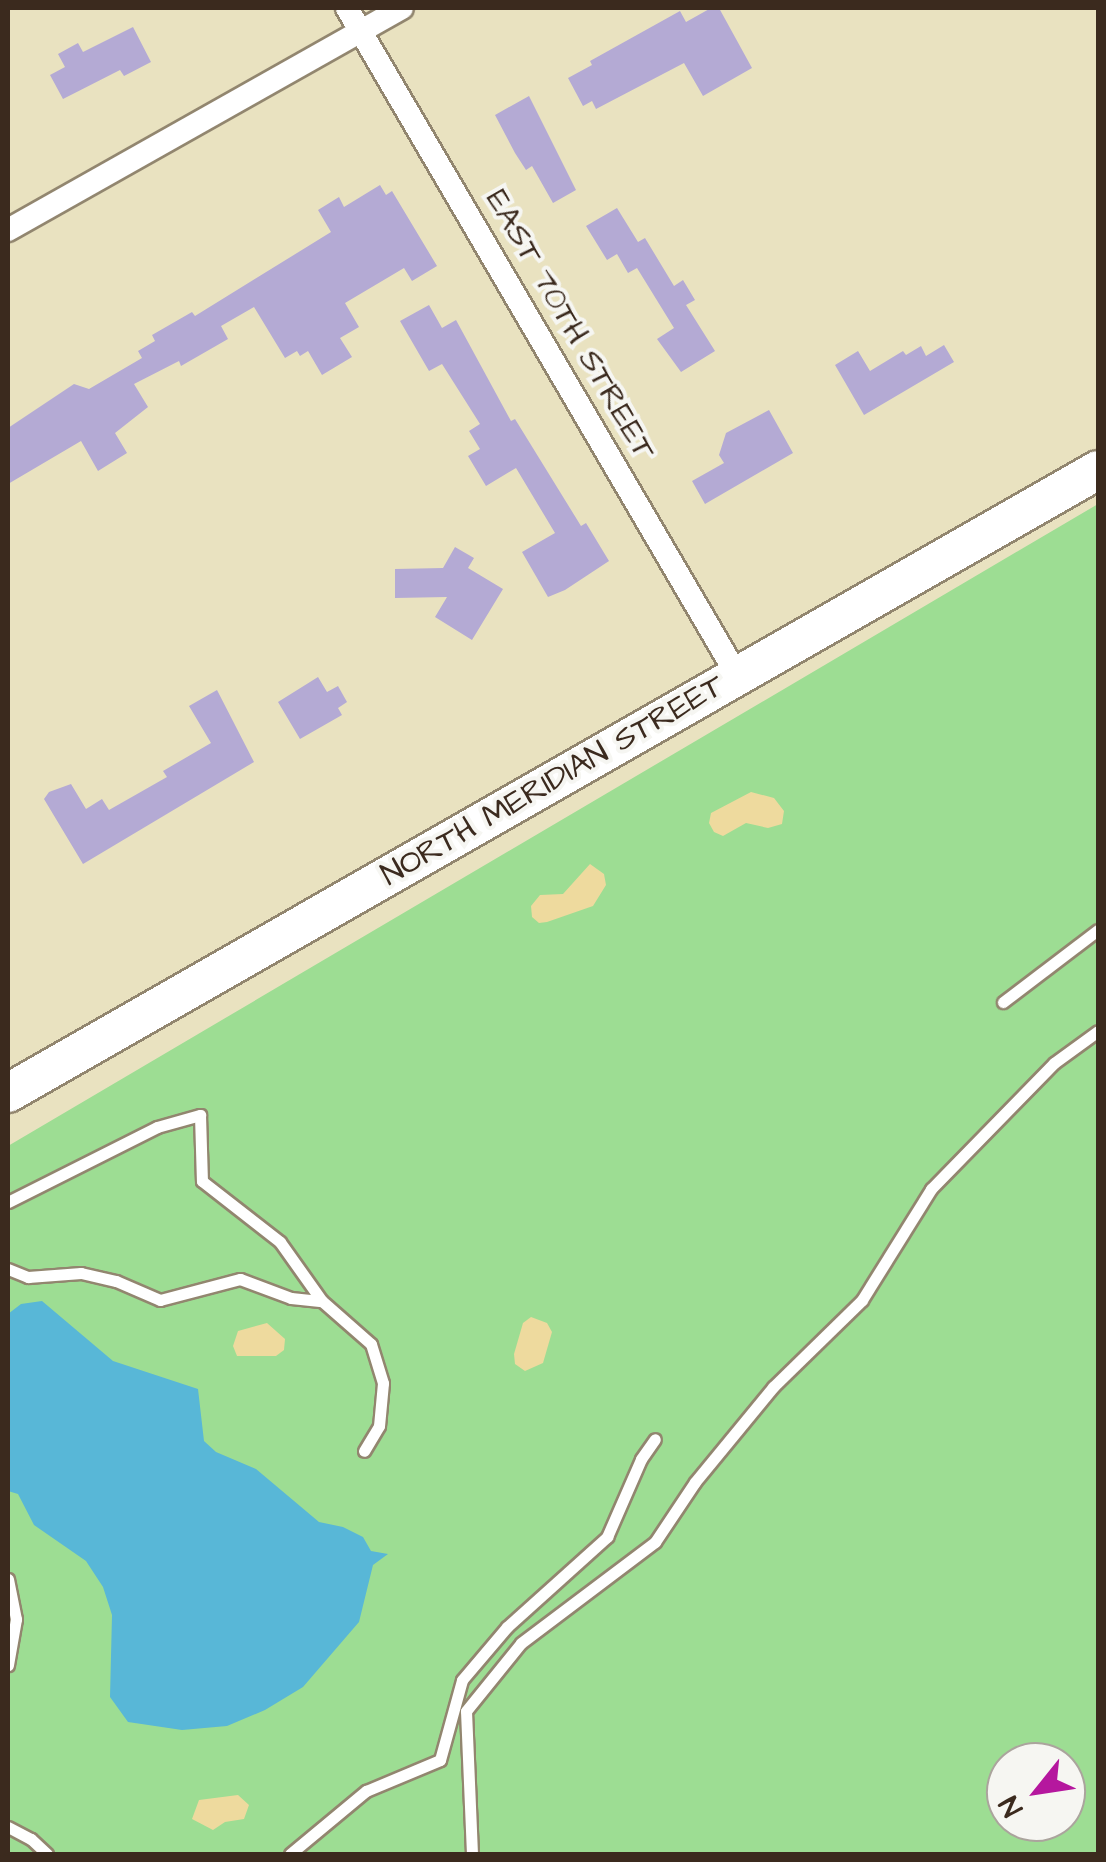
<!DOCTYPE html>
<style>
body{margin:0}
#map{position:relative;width:1106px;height:1862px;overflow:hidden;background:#e9e2c0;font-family:"Architects Daughter",sans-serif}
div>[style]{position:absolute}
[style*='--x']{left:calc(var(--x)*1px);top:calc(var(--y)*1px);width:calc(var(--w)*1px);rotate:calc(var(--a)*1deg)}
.green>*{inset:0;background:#9ddd93}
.sand>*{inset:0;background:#eeda9e}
.water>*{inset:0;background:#58b7d7}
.building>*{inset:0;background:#b4aad4}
.roads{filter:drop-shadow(2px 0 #92866f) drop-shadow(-2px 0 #92866f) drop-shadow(0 2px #92866f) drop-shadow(0 -2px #92866f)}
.lane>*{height:11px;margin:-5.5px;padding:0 5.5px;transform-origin:5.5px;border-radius:5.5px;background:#fff}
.street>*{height:22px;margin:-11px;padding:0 11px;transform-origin:11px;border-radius:11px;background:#fff}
.primary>*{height:38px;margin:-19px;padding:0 19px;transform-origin:19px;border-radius:19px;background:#fff}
span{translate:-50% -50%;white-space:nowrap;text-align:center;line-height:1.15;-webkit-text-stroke:8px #f6f6f2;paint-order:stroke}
.street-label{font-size:32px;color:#3b2a1e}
.frame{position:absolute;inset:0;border:10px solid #3b2a1e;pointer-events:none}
.north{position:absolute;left:986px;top:1742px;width:100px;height:100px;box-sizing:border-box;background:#f6f6f2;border:2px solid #aba49d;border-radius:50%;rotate:240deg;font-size:28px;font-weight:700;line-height:40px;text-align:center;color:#3b2a1e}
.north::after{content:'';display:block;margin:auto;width:35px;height:45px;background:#b5179e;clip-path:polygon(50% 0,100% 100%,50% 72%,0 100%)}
</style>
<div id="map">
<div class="green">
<i style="clip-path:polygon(evenodd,1098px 504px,1098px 1854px,8px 1854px,8px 1146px,1098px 504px,1006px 1762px,1066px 1762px,1066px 1822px,1006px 1822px,1006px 1762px)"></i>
</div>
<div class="sand">
<i style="clip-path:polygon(751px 792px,774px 798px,784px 811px,782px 824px,768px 828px,746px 823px,723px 836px,714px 832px,709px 823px,711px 813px)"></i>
<i style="clip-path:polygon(590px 864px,604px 874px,606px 885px,593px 906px,547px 922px,539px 923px,532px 917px,531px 906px,540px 895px,563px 894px)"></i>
<i style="clip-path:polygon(531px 1317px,547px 1323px,552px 1332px,543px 1363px,525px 1371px,515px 1364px,514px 1354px,523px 1323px)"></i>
<i style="clip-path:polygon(267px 1323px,285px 1339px,284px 1350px,276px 1356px,237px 1356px,233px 1346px,238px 1331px)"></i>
<i style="clip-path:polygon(238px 1795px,249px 1805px,244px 1819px,225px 1822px,213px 1830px,192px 1819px,199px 1800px)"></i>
</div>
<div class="water">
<i style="clip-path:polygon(42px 1301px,113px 1361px,198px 1389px,204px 1441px,216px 1452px,256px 1469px,319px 1522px,343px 1527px,363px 1537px,371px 1551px,388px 1554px,373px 1565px,359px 1622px,303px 1687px,265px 1710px,227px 1726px,182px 1730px,128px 1722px,110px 1697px,112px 1615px,103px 1587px,86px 1561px,34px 1525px,18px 1494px,8px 1491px,8px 1314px,21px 1304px)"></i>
</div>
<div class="building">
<i style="clip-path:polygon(711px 8px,719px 8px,752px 68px,703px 96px,684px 63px,596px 109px,592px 101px,583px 106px,568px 78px,592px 65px,590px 61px,680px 11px,686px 22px)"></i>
<i style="clip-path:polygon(133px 27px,151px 62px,124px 76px,120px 70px,63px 99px,50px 75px,65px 67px,58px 54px,78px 43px,83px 52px)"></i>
<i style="clip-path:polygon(529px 96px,576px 190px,553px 203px,532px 166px,526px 170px,515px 153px,495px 115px)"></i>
<i style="clip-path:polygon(380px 185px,386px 195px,392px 191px,437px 266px,412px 281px,404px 268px,345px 303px,359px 327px,340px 338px,352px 357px,322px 375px,308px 351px,300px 356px,297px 351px,285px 358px,254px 307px,221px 326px,228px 339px,181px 366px,179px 361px,134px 384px,148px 407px,115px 433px,127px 453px,98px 471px,81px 441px,8px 484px,8px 428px,74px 384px,89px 389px,142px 358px,138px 351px,155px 341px,152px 335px,192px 312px,195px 316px,331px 232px,318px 210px,339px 197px,344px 207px)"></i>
<i style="clip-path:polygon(617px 208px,638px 242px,645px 238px,674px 286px,683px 280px,695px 300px,686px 305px,715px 351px,681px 372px,657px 339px,674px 328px,637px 268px,628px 273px,617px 254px,607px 260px,586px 226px)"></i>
<i style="clip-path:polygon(429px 305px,442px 328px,456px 320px,511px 421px,515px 419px,581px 526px,586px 523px,609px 561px,565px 590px,548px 597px,522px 552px,555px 533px,516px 468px,486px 486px,468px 456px,480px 449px,469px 431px,480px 424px,442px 364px,429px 371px,400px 321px)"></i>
<i style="clip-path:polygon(944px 345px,954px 362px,864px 415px,835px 365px,858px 351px,870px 371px,903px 351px,906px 355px,921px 346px,926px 356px)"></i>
<i style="clip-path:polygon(769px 410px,793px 453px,705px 504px,692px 481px,724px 463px,719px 455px,726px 433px)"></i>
<i style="clip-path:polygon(455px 547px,474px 558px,468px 568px,503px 589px,472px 640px,435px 617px,447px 597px,395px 598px,395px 569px,443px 568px)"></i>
<i style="clip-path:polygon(318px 677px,327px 692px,338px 686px,347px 702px,338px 708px,342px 715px,300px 739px,278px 702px)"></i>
<i style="clip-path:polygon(217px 690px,254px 762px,83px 864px,44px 799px,49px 792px,71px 784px,86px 809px,102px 799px,109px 810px,167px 777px,163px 771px,211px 743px,189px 706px)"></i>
</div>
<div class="roads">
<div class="lane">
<i style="--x:1003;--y:1002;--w:119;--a:-37.2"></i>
<i style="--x:8;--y:1202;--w:167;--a:-26.7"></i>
<i style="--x:157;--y:1127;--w:45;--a:-15.6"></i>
<i style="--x:200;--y:1115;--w:66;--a:88.3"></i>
<i style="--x:202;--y:1181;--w:99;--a:38"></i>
<i style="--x:280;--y:1242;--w:72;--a:54.6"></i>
<i style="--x:322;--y:1301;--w:65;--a:41.3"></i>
<i style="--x:371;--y:1344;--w:41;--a:72.9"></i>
<i style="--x:383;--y:1383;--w:43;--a:95.3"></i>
<i style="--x:379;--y:1426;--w:29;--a:121"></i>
<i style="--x:8;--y:1269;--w:22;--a:22"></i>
<i style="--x:28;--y:1277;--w:53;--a:-4.3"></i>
<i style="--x:81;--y:1273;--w:36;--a:13"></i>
<i style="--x:116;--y:1281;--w:48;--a:23.4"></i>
<i style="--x:160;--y:1300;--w:83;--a:-14.7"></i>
<i style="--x:240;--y:1279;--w:54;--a:20.4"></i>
<i style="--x:291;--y:1298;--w:31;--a:6"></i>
<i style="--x:8;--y:1579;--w:41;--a:78.7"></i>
<i style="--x:16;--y:1619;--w:47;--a:99.9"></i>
<i style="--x:8;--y:1827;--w:26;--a:28"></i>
<i style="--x:31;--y:1839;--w:22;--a:43"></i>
<i style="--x:290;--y:1854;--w:99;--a:-39.7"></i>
<i style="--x:366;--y:1791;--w:80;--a:-22.7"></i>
<i style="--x:440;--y:1760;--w:83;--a:-74.6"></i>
<i style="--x:462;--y:1680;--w:70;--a:-49.7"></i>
<i style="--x:507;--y:1627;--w:135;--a:-42"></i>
<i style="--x:607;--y:1537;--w:85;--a:-66.4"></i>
<i style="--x:641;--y:1459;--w:24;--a:-55"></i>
<i style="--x:472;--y:1854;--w:143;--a:-92.4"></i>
<i style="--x:466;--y:1711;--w:87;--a:-51"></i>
<i style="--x:521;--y:1643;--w:168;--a:-37"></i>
<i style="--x:655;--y:1542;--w:72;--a:-56.3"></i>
<i style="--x:695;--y:1482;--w:123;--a:-50.6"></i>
<i style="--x:773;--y:1387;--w:124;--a:-44.3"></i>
<i style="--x:862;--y:1300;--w:131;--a:-58.1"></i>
<i style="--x:931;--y:1189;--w:176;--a:-45.7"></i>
<i style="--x:1054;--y:1063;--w:54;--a:-36"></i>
</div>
<div class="street">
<i style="--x:347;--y:8;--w:773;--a:59.68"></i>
<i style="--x:8;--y:230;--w:452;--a:-29.4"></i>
</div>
<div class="primary">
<i style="--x:8;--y:1093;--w:1255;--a:-29.75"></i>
</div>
</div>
<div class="street-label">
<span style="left:570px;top:325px;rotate:60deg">EAST 70TH STREET</span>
<span style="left:553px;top:781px;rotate:-30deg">NORTH MERIDIAN STREET</span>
</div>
<div class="frame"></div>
<div class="north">N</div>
</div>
